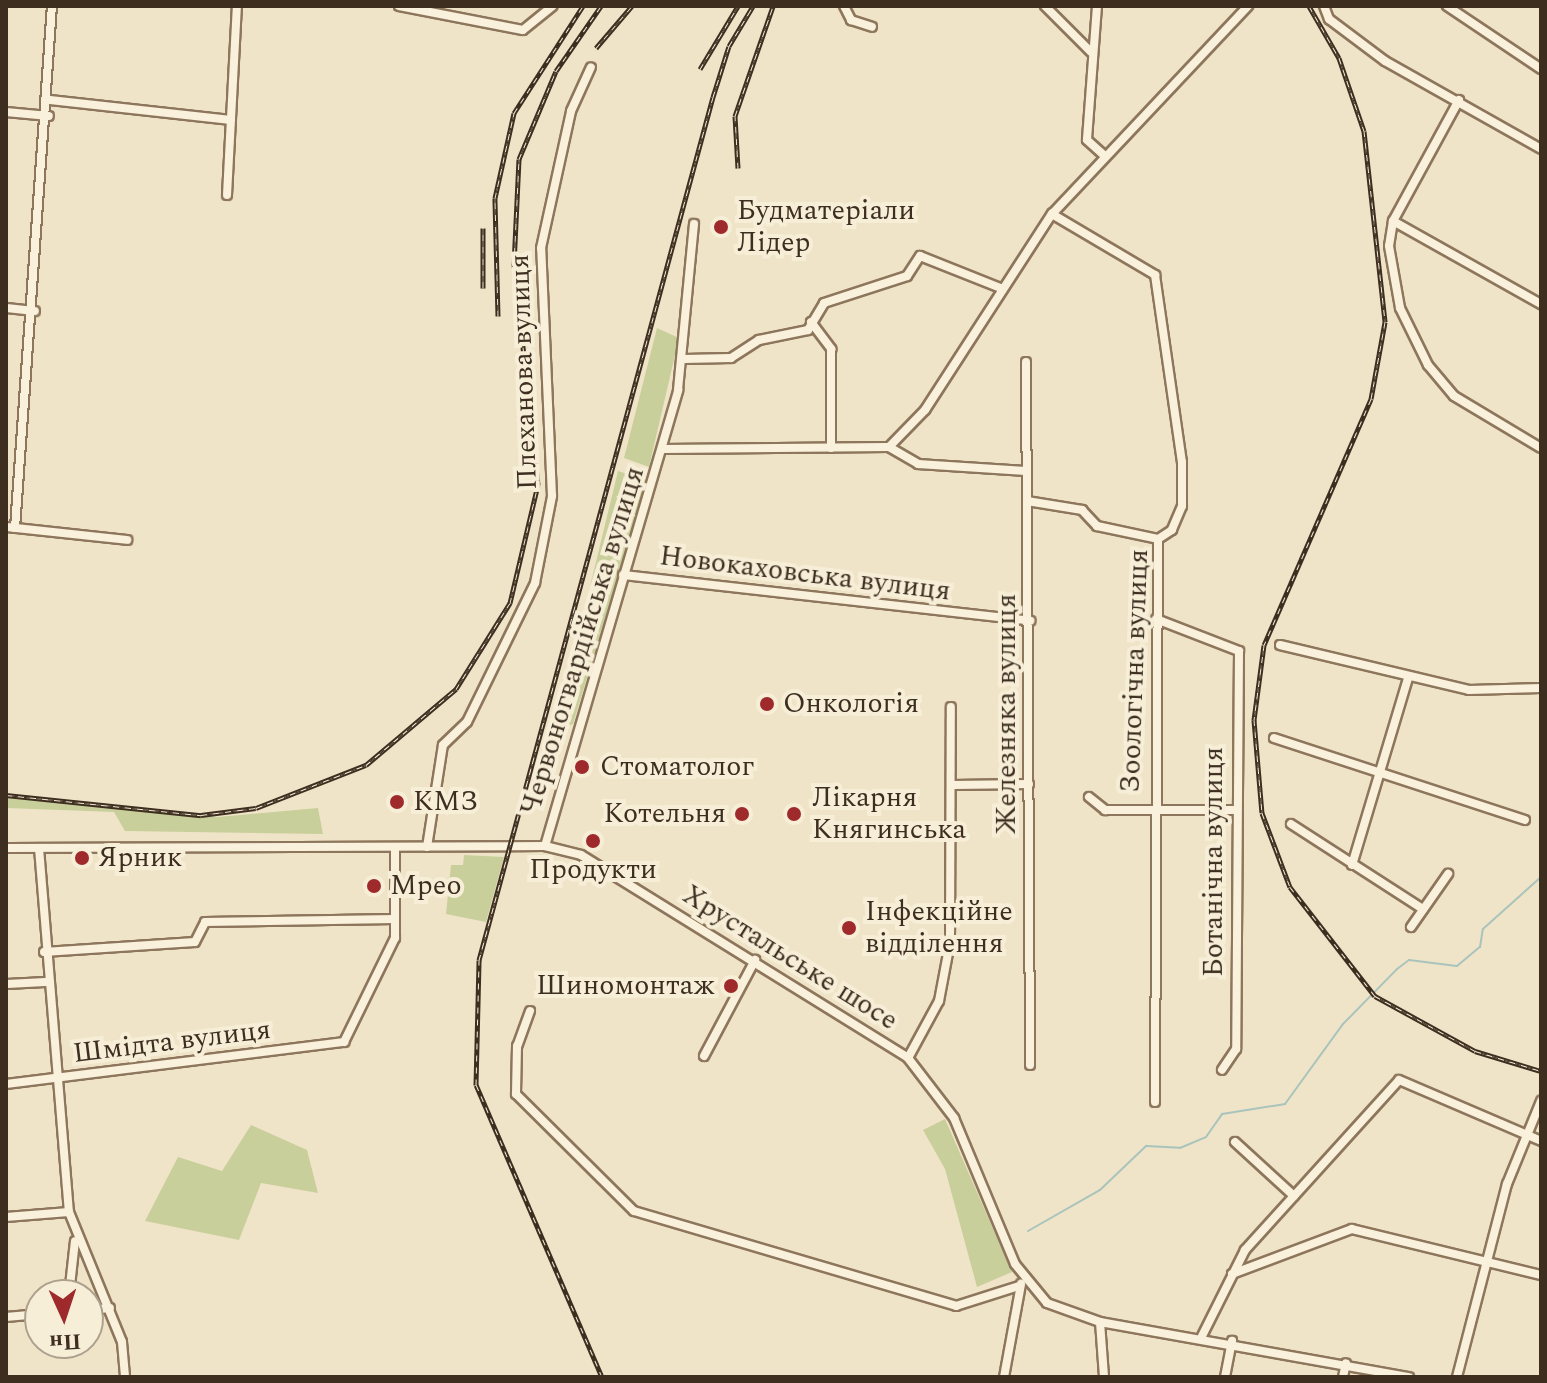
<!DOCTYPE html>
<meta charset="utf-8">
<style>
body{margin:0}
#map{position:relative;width:1547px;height:1383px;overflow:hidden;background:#f0e4c8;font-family:Spectral,serif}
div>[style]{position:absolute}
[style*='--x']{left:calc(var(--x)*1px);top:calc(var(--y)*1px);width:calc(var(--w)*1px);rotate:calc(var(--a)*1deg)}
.green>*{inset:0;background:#c9cf9b}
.stream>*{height:2px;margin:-1px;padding:0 1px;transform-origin:1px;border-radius:1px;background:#a9c4bc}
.roads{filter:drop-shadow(2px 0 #8d765c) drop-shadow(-2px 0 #8d765c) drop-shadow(0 2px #8d765c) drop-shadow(0 -2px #8d765c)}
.minor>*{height:8px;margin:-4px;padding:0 4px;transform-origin:4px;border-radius:4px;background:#faf1dc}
.rail>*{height:5px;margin-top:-2.5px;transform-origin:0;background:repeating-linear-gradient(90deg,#f7eed8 0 6px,#3d2e20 0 12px);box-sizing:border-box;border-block:2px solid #3d2e20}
.dots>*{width:22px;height:22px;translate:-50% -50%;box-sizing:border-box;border:4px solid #f7eed8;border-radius:50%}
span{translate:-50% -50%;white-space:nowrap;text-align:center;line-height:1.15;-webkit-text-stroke:8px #f7eed8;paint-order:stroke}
.poi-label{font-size:28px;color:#3d2e20}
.left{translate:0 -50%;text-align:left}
.right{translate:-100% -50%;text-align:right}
.street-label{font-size:28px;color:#3d2e20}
.frame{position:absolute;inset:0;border:8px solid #3d2e20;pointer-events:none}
.north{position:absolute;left:24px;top:1279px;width:80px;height:80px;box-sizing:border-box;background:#f7eed8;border:2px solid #ada18e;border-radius:50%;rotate:177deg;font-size:22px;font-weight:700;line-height:32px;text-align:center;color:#3d2e20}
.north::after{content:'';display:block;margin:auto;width:28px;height:36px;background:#9e2a2b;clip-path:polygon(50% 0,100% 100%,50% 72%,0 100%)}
</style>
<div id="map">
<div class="green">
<i style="clip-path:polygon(657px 328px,679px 338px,649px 467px,624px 458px)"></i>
<i style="clip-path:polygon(618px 471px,647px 480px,573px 724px,555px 731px)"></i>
<i style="clip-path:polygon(6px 797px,218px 817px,318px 808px,323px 834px,125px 831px,114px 812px,6px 808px)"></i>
<i style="clip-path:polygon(464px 855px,504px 857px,486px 922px,446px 914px,451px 865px,463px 865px)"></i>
<i style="clip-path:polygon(945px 1119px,1012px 1272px,977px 1287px,945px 1169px,923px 1130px)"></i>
<i style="clip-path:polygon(251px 1125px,307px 1150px,318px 1193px,261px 1183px,239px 1240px,145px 1221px,178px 1157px,222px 1171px)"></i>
</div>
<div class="stream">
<i style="--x:1028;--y:1231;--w:83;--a:-29.7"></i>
<i style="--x:1100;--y:1190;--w:64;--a:-43.7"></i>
<i style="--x:1146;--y:1146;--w:34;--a:3"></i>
<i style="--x:1180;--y:1148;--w:28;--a:-23"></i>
<i style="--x:1206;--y:1137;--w:28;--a:-55"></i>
<i style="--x:1222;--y:1114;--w:64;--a:-9"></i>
<i style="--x:1285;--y:1104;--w:99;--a:-54.1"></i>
<i style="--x:1343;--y:1024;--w:77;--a:-45.5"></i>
<i style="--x:1397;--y:969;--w:15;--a:-37"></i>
<i style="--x:1409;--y:960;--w:48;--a:7.1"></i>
<i style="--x:1457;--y:966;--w:30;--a:-40"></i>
<i style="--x:1480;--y:947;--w:18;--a:-81"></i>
<i style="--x:1483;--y:929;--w:78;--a:-41.9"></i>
</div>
<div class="roads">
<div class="minor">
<i style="--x:399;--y:6;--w:126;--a:11"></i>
<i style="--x:523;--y:30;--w:38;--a:-39"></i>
<i style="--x:844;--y:6;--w:16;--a:63"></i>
<i style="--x:851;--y:20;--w:22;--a:18"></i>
<i style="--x:1045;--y:6;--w:65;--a:45"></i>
<i style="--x:1097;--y:6;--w:134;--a:94.3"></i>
<i style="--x:1087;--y:140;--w:24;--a:42"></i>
<i style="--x:1324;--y:6;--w:14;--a:69"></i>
<i style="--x:1329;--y:19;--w:70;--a:36.9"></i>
<i style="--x:1385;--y:61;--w:179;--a:29.4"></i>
<i style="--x:1447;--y:6;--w:113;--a:33.8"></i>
<i style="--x:50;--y:100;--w:182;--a:6.3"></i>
<i style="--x:1459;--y:100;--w:138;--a:118.6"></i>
<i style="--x:1393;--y:221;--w:170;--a:29.3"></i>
<i style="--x:6;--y:112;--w:43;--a:5.3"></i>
<i style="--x:227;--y:195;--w:189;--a:-87"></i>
<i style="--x:1052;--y:214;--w:120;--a:30.6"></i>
<i style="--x:1155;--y:275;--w:189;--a:81.8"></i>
<i style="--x:1182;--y:462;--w:44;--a:90"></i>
<i style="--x:1182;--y:506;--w:26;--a:113"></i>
<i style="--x:1172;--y:530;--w:17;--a:147"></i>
<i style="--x:1158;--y:539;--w:563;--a:90.31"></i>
<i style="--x:1393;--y:221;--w:25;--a:99"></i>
<i style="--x:1389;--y:246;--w:63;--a:79.9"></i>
<i style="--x:1400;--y:308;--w:64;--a:63.8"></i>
<i style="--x:1428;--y:365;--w:40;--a:50"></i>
<i style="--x:1454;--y:396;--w:101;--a:30.9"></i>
<i style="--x:6;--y:308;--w:29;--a:6"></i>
<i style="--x:811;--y:322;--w:34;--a:53"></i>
<i style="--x:831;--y:349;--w:99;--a:90"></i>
<i style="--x:684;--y:359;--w:47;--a:-1.2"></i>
<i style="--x:731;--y:358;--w:33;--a:-33"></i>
<i style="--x:759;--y:340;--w:50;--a:-11.5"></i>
<i style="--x:808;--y:330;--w:31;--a:-59"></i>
<i style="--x:824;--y:303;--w:87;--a:-18"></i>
<i style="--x:907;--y:276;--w:24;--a:-57"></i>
<i style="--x:920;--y:256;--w:89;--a:21.7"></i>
<i style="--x:1026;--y:362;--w:703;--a:89.67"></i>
<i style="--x:889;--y:447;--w:52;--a:-45.8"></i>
<i style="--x:925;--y:410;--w:234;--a:-57.1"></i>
<i style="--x:1052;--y:214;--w:286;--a:-46.7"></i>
<i style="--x:663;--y:449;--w:226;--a:-0.5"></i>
<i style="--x:889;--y:447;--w:34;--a:30"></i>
<i style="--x:918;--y:464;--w:108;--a:3.7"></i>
<i style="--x:1027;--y:501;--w:56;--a:9.3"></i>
<i style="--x:1082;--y:510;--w:22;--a:47"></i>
<i style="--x:1097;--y:526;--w:62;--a:12"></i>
<i style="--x:6;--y:527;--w:122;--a:6.1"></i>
<i style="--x:15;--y:528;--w:523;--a:-85.95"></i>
<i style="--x:623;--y:575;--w:410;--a:6.4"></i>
<i style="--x:1156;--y:619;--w:89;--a:21.1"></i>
<i style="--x:1239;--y:651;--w:398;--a:90.4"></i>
<i style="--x:1236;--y:1049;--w:25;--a:124"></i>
<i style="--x:1280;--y:645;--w:194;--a:13.4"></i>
<i style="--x:1469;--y:690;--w:72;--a:-1.6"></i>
<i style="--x:1274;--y:738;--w:264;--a:18.1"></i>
<i style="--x:953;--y:785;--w:76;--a:-0.8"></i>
<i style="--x:1089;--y:797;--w:21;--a:39"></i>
<i style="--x:1105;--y:810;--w:128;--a:0"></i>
<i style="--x:1291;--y:824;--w:157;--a:32.8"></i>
<i style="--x:545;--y:846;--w:475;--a:-73.7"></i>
<i style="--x:678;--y:390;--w:167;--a:-84.5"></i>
<i style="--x:427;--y:847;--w:103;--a:-81.1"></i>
<i style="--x:443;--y:745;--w:33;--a:-44"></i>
<i style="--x:467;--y:722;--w:155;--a:-63.9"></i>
<i style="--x:535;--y:583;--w:89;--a:-78.9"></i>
<i style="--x:552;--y:496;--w:248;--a:-92.5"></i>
<i style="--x:541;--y:248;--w:140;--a:-77.6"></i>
<i style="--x:571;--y:111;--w:48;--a:-65.6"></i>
<i style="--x:6;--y:848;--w:539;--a:-0.21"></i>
<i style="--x:545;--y:846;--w:37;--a:14"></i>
<i style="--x:581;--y:855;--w:385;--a:31.8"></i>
<i style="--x:908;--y:1058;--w:76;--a:52.5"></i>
<i style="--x:954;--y:1118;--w:158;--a:67.3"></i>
<i style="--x:1015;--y:1264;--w:50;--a:50.6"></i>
<i style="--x:1047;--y:1303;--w:56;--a:19.7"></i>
<i style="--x:1100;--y:1322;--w:314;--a:10.1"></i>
<i style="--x:39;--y:848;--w:365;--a:85.3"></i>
<i style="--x:69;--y:1212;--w:140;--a:67.8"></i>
<i style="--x:122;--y:1342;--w:35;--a:85"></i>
<i style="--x:1352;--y:865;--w:195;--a:-73.3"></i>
<i style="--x:1411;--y:927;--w:65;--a:-55.1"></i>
<i style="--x:44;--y:952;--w:151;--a:-3.8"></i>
<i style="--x:195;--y:942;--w:22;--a:-63"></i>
<i style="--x:205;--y:922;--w:190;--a:-0.9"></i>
<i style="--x:6;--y:984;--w:40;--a:-2.9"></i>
<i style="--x:530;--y:1011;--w:37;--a:110"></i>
<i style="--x:517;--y:1046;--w:48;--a:91.2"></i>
<i style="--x:516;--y:1094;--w:166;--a:44.8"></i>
<i style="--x:634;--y:1211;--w:336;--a:16.4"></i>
<i style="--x:956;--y:1306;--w:66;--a:-17.6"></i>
<i style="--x:704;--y:1056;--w:109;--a:-62"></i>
<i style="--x:908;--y:1058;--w:65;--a:-61.5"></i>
<i style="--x:939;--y:1001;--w:59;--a:-79.3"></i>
<i style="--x:950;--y:943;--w:236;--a:-89.8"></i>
<i style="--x:6;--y:1084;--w:341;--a:-7.1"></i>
<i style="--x:344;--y:1042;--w:116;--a:-63.9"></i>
<i style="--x:395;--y:938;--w:91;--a:-90"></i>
<i style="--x:1235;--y:1142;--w:80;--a:42.5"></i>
<i style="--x:6;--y:1217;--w:63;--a:-4.5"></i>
<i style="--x:1232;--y:1274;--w:128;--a:-20.6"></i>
<i style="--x:1352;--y:1229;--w:195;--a:13.7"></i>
<i style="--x:69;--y:1295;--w:54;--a:-83.7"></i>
<i style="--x:88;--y:1310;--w:22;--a:-5"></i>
<i style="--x:6;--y:1317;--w:34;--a:-5"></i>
<i style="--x:1100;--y:1322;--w:55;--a:85.8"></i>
<i style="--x:1202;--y:1336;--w:96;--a:-63.4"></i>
<i style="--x:1245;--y:1250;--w:229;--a:-47.8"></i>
<i style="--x:1399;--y:1080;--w:155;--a:23.2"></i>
<i style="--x:1004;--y:1377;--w:95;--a:-79.6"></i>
<i style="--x:1225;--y:1377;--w:37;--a:-79"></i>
<i style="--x:1343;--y:1377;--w:14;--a:-78"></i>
<i style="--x:1457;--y:1377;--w:199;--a:-75.5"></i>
<i style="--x:1507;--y:1184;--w:90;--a:-67.7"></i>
</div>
</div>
<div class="rail">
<i style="--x:1309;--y:6;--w:60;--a:60"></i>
<i style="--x:1339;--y:58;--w:77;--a:71.1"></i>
<i style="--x:1364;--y:131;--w:192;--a:83.7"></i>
<i style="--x:1385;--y:322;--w:78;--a:100.3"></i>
<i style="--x:1371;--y:399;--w:268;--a:113.5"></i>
<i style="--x:1264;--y:645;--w:76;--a:97.6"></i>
<i style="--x:1254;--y:720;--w:93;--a:85.1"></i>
<i style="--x:1262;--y:813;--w:79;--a:69.3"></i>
<i style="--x:1290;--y:887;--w:138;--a:52.1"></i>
<i style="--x:1375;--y:996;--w:114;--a:28.8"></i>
<i style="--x:1475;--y:1051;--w:69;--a:16.9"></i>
<i style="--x:596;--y:48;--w:55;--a:-49.4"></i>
<i style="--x:700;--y:69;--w:74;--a:-58.9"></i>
<i style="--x:738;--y:168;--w:52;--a:-93.3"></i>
<i style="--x:735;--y:116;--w:116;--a:-70.9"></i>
<i style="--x:483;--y:288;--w:60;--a:-90"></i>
<i style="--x:498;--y:316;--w:118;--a:-91.5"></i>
<i style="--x:495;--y:198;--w:87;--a:-77.4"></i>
<i style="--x:514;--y:113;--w:127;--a:-57.2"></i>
<i style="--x:6;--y:795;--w:196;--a:5.9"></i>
<i style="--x:201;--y:815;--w:55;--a:-7.3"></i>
<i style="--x:256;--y:808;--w:118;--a:-21.4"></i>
<i style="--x:366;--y:765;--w:118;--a:-40.2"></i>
<i style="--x:456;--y:689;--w:102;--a:-57.9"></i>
<i style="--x:510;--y:603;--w:121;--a:-76.7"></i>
<i style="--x:538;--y:485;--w:221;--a:-96.2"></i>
<i style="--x:514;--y:265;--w:106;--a:-87.3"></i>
<i style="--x:519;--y:159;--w:95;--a:-67.2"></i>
<i style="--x:556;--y:71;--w:79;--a:-55.3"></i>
<i style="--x:602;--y:1377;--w:318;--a:-113.3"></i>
<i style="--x:476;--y:1085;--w:125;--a:-88.6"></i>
<i style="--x:479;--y:960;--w:894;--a:-74.83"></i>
<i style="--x:713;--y:97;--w:53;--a:-72.6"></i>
<i style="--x:729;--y:46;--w:47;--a:-59"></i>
</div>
<div class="dots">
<i style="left:721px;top:227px;background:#9e2a2b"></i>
<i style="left:767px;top:704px;background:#9e2a2b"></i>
<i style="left:582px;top:767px;background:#9e2a2b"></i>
<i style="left:397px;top:802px;background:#9e2a2b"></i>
<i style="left:742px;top:814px;background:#9e2a2b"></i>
<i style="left:794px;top:814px;background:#9e2a2b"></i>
<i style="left:593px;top:841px;background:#9e2a2b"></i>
<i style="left:82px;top:858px;background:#9e2a2b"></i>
<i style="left:374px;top:886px;background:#9e2a2b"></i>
<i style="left:849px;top:928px;background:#9e2a2b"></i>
<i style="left:731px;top:986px;background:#9e2a2b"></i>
</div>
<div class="poi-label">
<span class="left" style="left:737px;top:227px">Будматеріали<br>Лідер</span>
<span class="left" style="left:783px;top:704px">Онкологія</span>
<span class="left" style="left:600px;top:767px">Стоматолог</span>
<span class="left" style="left:812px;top:814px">Лікарня<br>Княгинська</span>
<span class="left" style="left:413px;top:802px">КМЗ</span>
<span class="right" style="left:726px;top:814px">Котельня</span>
<span class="left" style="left:98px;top:858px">Ярник</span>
<span style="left:593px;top:870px">Продукти</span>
<span class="left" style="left:390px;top:886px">Мрео</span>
<span class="left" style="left:865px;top:928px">Інфекційне<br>відділення</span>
<span class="right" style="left:715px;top:986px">Шиномонтаж</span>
</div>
<div class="street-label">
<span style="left:524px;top:372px;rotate:-92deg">Плеханова вулиця</span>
<span style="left:805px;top:574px;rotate:7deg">Новокаховська вулиця</span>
<span style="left:583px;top:641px;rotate:-73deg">Червоногвардійська вулиця</span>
<span style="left:1135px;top:671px;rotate:-88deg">Зоологічна вулиця</span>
<span style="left:1007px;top:714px;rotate:-90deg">Железняка вулиця</span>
<span style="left:1214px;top:862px;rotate:-90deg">Ботанічна вулиця</span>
<span style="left:790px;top:958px;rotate:32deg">Хрустальське шосе</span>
<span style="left:172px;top:1042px;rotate:-7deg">Шмідта вулиця</span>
</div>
<div class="frame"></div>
<div class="north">Пн</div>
</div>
